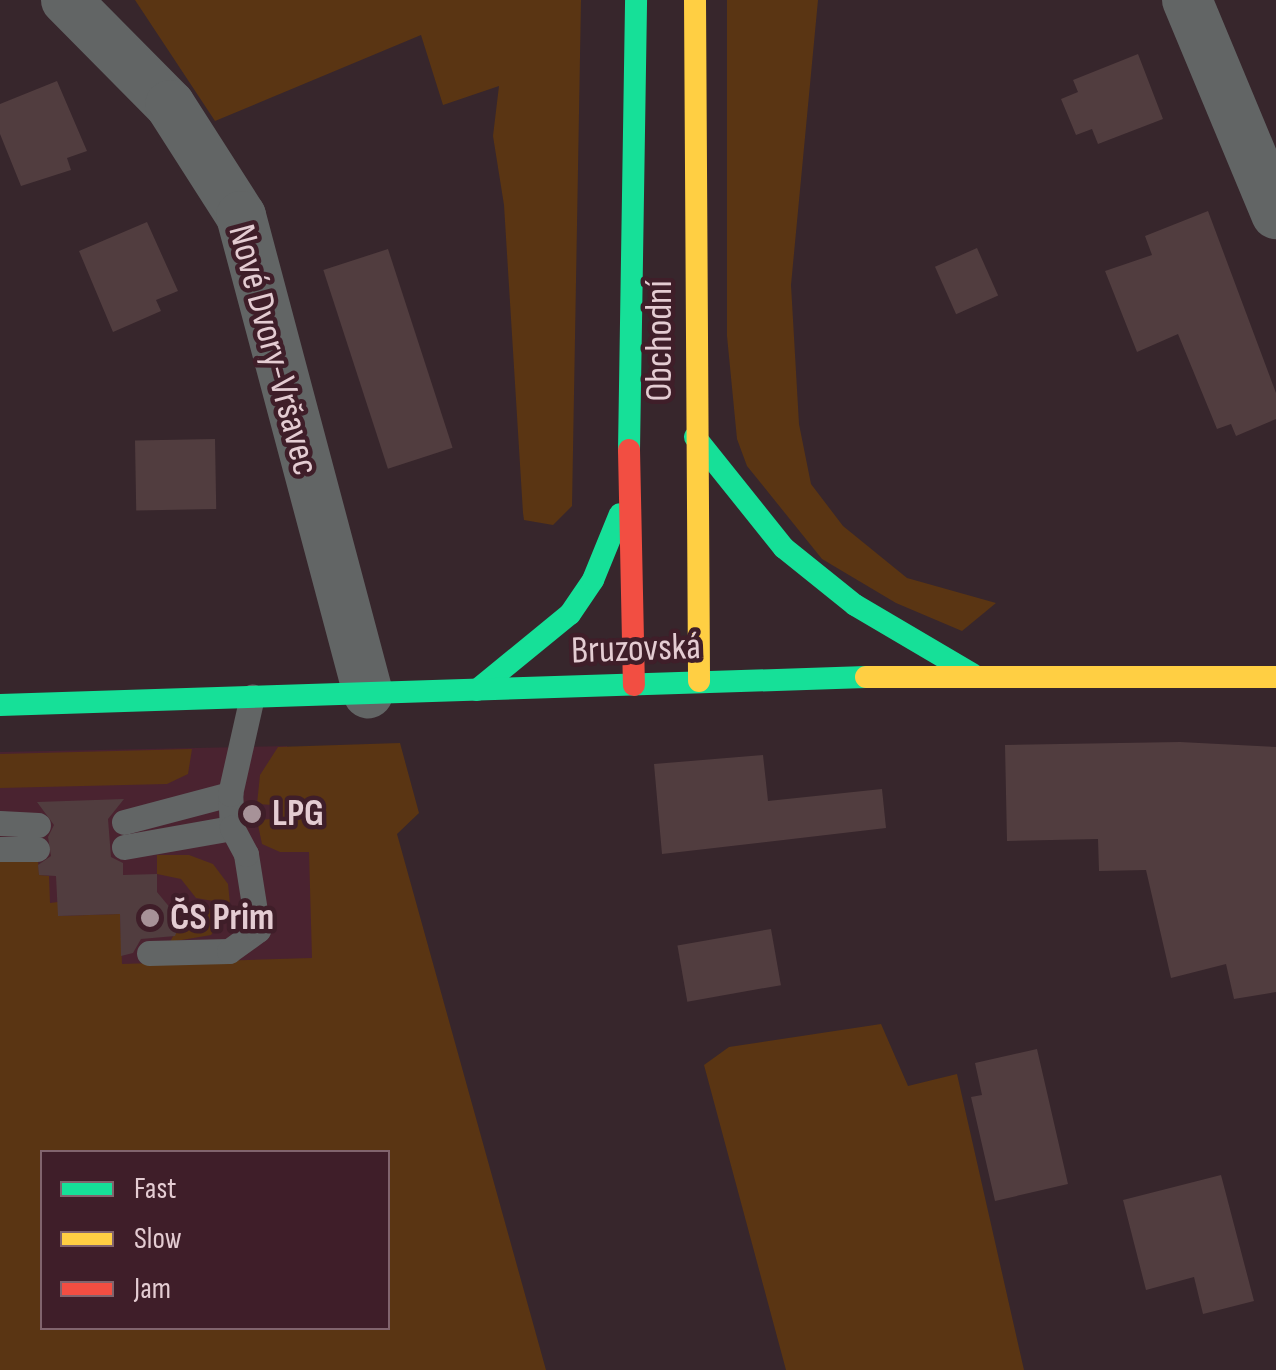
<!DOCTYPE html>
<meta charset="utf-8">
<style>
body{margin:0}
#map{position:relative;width:1276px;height:1370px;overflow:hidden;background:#37262c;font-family:"Sofia Sans Condensed",sans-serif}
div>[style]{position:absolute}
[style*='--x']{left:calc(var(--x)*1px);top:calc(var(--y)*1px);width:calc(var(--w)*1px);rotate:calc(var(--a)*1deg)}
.built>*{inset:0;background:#4a2330}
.green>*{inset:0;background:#5a3513}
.building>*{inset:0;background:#513d3f;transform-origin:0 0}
.lane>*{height:25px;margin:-12.5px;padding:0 12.5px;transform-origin:12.5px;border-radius:12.5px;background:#626565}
.street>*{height:50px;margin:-25px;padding:0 25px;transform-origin:25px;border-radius:25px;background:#626565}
.fast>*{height:22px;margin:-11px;padding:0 11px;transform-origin:11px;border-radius:11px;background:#16e098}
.slow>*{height:22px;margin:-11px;padding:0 11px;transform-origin:11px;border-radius:11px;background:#ffcf43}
.jam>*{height:22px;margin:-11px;padding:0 11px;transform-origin:11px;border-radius:11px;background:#f24e42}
.dots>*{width:28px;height:28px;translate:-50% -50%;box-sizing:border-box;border:5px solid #3f1e29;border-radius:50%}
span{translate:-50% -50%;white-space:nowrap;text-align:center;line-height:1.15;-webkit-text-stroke:9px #3f1e29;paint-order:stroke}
.street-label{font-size:38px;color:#e4ccd2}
.poi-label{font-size:38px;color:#e4ccd2;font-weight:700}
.left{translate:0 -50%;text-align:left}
.legend{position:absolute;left:40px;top:1150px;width:350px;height:180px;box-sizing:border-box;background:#3f1e29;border:2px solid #81646d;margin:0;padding:12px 18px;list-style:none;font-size:30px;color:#e4ccd2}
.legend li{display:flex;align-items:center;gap:20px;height:50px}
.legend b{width:50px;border:2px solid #81646d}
</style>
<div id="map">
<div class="built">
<i style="clip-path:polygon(287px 746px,338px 968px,0 978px,0 752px)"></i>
</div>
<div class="green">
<i style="clip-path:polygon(135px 0,581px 0,572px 506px,553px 525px,524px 520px,523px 513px,504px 205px,493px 136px,499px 86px,443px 105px,421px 35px,215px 121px)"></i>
<i style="clip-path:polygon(727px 0,818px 0,791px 285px,799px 424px,811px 484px,843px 526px,907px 578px,996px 603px,962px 631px,896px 603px,822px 559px,747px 466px,737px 439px,727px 336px)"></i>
<i style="clip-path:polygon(evenodd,400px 743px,419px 813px,397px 834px,546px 1370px,0 1370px,0 859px,38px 858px,39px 875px,49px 876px,50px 903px,58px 902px,59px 916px,120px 914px,122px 964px,312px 958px,309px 852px,280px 852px,262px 844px,257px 820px,273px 819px,273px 805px,257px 804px,260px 775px,278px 747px,400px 743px,42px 1152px,388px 1152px,388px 1328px,42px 1328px,42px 1152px)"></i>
<i style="clip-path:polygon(192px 749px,188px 774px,167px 784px,0 788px,0 754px)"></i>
<i style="clip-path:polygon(157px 855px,189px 855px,213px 864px,228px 884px,230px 904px,196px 898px,181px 879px,157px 874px)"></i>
<i style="clip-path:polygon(186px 905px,228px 912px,211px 935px,170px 942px,181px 921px,177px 909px)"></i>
<i style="clip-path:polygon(881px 1024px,908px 1086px,957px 1074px,1024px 1370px,786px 1370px,704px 1065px,729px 1047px)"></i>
</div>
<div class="building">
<i style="clip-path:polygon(1138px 54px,1163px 119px,1098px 144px,1092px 129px,1076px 135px,1061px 99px,1078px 92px,1073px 80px)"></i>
<i style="clip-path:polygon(57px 81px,87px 151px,67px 158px,71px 170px,21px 186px,0 134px,0 104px)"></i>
<i style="clip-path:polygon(1208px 211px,1276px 393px,1276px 419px,1236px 436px,1231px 424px,1217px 429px,1178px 334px,1137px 352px,1105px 271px,1152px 255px,1145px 236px)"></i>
<i style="clip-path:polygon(147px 222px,178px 291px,156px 300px,161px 311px,113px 332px,79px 251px)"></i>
<i style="left:977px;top:248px;width:52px;height:46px;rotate:66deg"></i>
<i style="left:388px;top:249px;width:209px;height:68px;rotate:72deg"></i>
<i style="left:215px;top:439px;width:70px;height:80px;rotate:89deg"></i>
<i style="clip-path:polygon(1180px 742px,1276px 747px,1276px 992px,1234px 999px,1226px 964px,1171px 978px,1146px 870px,1099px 871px,1098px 839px,1007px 841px,1005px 745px)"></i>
<i style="clip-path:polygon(763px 755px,768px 801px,882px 789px,886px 828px,662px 854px,654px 764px)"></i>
<i style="clip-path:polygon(124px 799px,108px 819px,111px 857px,123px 863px,123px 875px,157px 874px,157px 892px,181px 921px,175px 936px,141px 939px,133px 953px,121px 956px,120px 914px,58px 916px,56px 876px,39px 875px,38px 865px,51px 856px,48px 837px,54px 825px,37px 802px)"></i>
<i style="left:771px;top:929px;width:57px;height:95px;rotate:80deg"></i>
<i style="clip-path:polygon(1037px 1049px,1068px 1184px,995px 1201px,971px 1097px,982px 1095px,975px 1063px)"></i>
<i style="clip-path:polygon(1221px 1175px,1254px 1301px,1203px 1314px,1194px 1277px,1146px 1290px,1123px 1200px)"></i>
</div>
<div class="lane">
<i style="--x:124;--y:822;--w:110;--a:-14.8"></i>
<i style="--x:0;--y:823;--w:38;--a:3"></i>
<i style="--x:124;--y:847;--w:110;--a:-10"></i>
<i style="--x:232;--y:828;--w:34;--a:-93"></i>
<i style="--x:230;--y:794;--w:100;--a:-77.3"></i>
<i style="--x:0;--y:849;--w:37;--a:0"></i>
<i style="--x:149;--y:953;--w:80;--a:-1.4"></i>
<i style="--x:229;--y:951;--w:36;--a:-36"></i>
<i style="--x:258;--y:930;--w:77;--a:-99"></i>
<i style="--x:246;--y:854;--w:30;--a:-118"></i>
</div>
<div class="street">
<i style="--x:66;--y:0;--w:148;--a:45.3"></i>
<i style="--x:170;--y:105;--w:132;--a:57.4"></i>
<i style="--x:241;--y:216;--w:494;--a:75.1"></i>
<i style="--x:1187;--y:0;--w:232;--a:67.4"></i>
</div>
<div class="fast">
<i style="--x:695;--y:437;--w:142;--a:51.3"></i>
<i style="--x:784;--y:548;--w:91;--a:38.8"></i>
<i style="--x:855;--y:605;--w:136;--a:30.5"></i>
<i style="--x:629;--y:450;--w:450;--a:-89.1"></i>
<i style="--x:477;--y:690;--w:120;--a:-39.3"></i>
<i style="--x:570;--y:614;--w:41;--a:-55.9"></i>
<i style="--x:593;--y:580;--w:71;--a:-67.8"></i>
<i style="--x:0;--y:705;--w:866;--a:-1.85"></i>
</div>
<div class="slow">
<i style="--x:695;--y:0;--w:681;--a:89.66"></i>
<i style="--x:866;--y:677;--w:410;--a:0"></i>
</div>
<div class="jam">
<i style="--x:629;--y:450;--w:235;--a:88.8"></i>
</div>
<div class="dots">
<i style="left:252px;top:814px;background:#a79298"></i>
<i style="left:150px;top:918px;background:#a79298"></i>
</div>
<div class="street-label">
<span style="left:660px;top:341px;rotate:-90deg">Obchodní</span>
<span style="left:273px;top:350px;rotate:75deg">Nové Dvory-Vršavec</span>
<span style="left:636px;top:649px;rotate:-2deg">Bruzovská</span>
</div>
<div class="poi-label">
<span class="left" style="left:272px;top:814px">LPG</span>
<span class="left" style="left:170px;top:918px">ČS Prim</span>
</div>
<ul class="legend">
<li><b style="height:12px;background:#16e098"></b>Fast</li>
<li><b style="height:12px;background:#ffcf43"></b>Slow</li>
<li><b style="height:12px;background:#f24e42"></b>Jam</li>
</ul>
</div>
